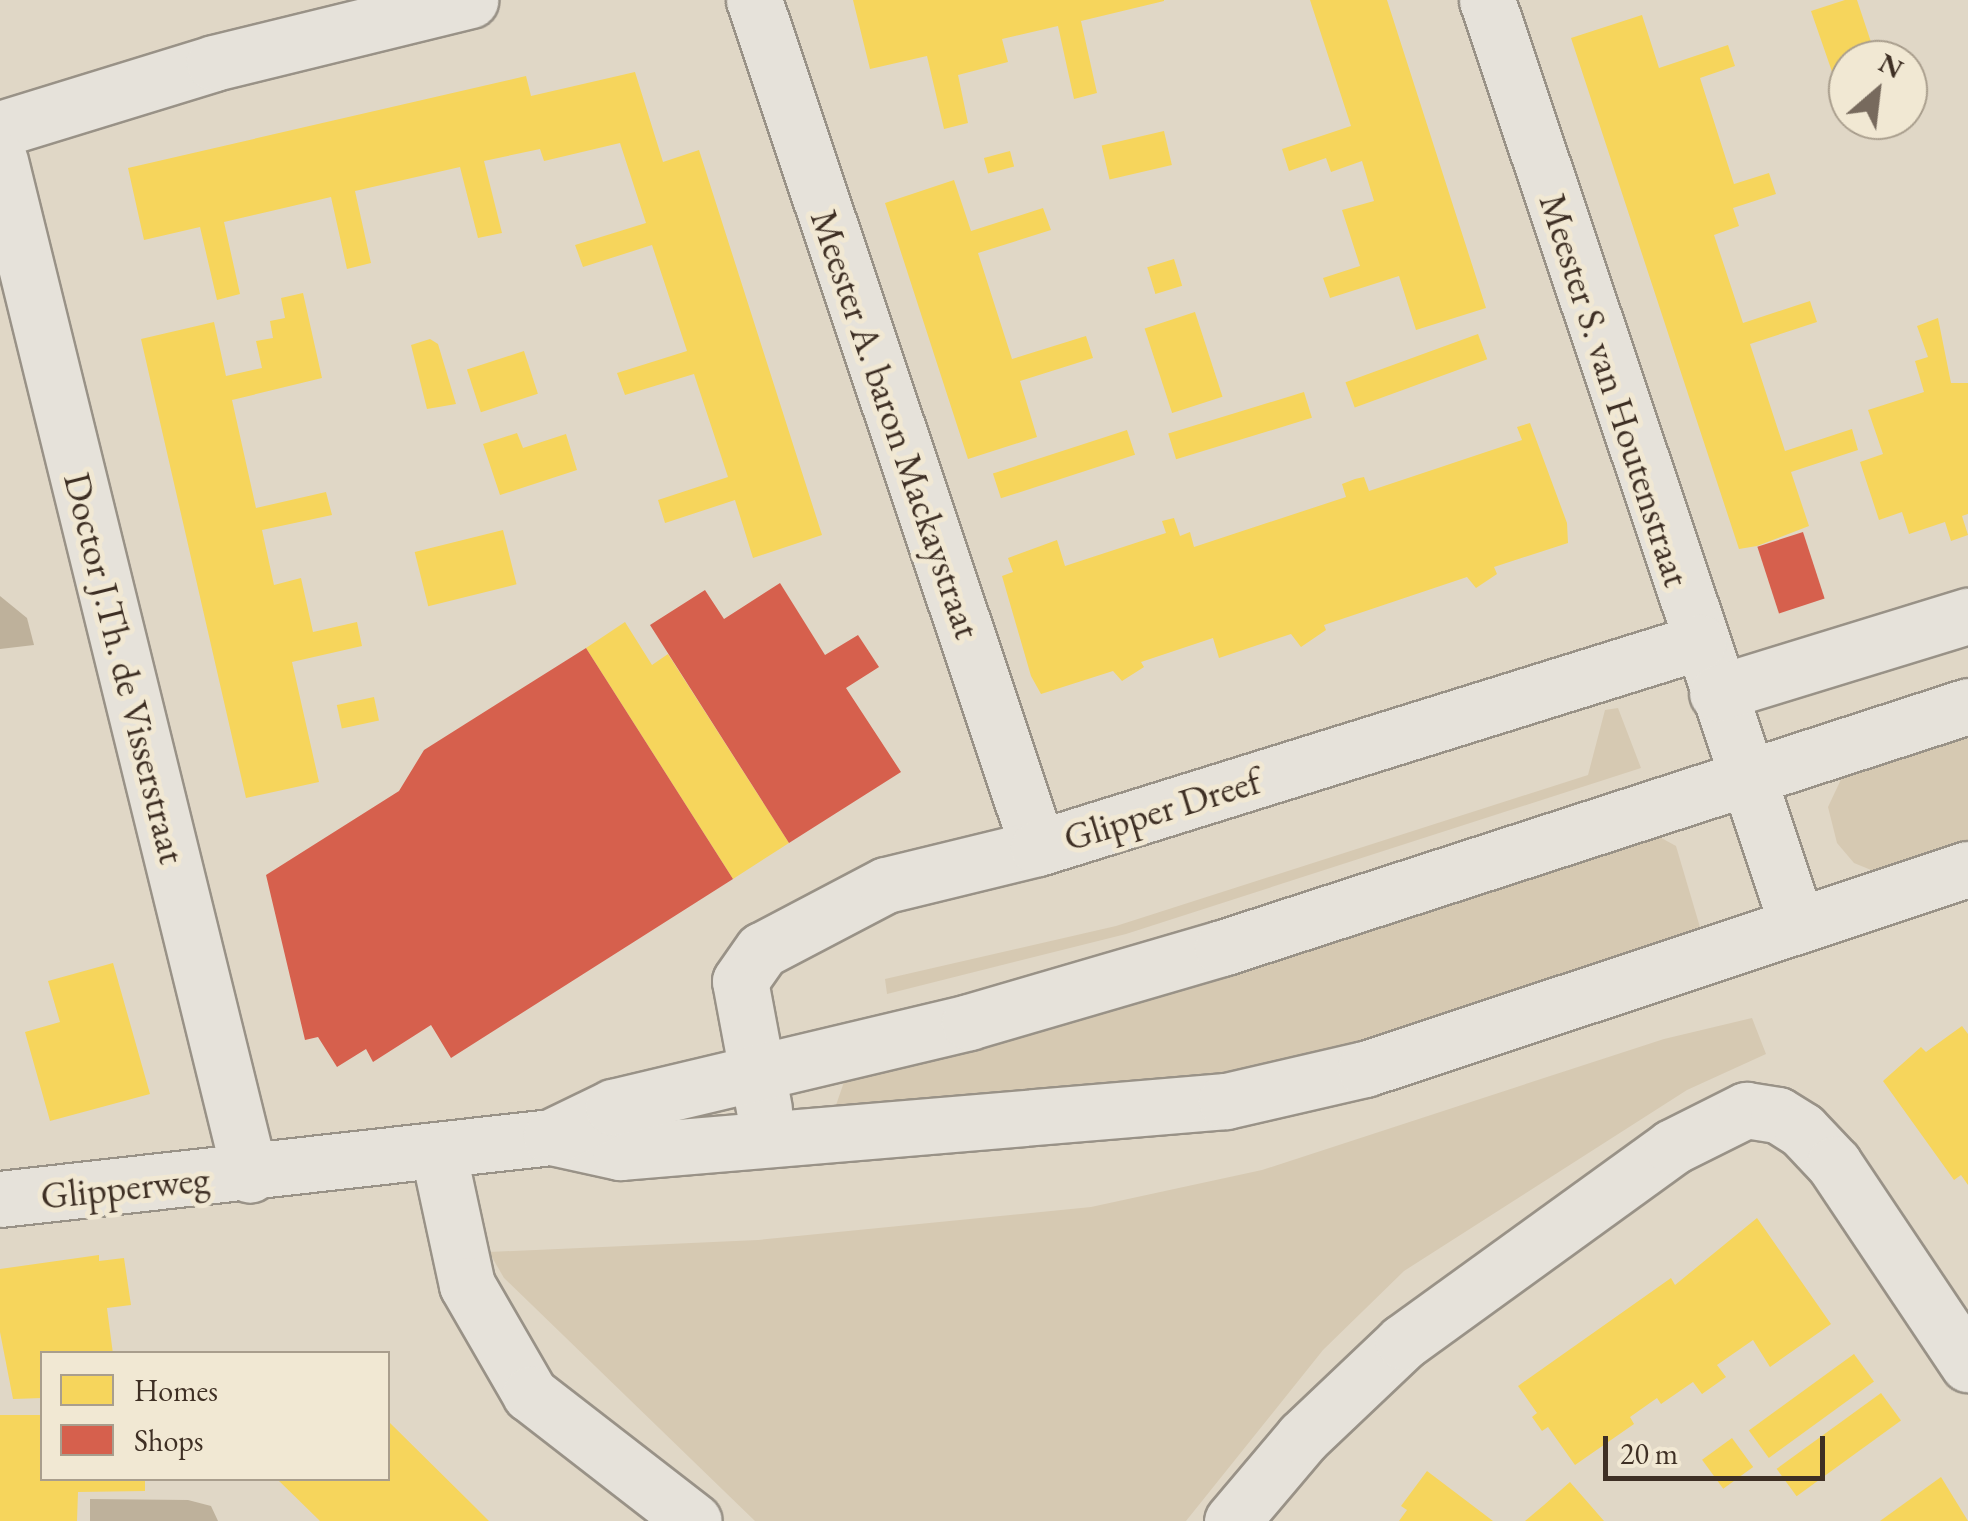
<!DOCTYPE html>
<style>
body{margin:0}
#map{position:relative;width:1968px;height:1521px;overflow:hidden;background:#e0d7c6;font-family:"EB Garamond",serif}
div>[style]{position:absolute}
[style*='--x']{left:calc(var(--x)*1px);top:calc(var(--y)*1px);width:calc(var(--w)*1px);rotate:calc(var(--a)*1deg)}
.green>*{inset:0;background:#d6c9b2}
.water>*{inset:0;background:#beb19b}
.homes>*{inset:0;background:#f6d55c;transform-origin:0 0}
.shops>*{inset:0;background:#d6604d;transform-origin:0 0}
.roads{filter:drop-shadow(2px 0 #999287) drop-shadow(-2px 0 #999287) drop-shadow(0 2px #999287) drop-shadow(0 -2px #999287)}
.minor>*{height:55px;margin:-27.5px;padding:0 27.5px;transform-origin:27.5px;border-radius:27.5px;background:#e6e2da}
span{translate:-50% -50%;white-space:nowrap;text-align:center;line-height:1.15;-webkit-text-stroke:10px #f1e8d3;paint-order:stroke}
.street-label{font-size:38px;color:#3e2f24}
.legend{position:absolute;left:40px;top:1351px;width:350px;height:130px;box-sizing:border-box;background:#f1e8d3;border:2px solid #a99e8d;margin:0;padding:12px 18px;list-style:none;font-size:30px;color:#3e2f24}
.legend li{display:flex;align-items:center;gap:20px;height:50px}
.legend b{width:50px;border:2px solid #a99e8d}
.north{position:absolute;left:1828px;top:40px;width:100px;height:100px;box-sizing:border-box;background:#f1e8d3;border:2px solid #a99e8d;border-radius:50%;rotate:28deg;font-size:28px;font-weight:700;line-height:40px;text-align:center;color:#3e2f24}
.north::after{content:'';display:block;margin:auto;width:35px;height:45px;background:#776a5d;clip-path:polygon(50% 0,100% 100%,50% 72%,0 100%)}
.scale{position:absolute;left:1603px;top:1436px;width:222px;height:45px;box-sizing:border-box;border:5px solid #3e2f24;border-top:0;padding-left:12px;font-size:30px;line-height:35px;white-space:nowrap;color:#3e2f24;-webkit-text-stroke:8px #f1e8d3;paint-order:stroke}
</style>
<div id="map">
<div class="green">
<i style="clip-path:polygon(1618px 708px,1641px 768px,1126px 934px,887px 994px,885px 979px,1116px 926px,1588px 775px,1605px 710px)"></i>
<i style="clip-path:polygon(1968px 720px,1968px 844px,1876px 872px,1854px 863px,1837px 843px,1828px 807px,1844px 773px)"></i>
<i style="clip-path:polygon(1654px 834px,1676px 846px,1702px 934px,1278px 1068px,834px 1111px,845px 1079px)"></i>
<i style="clip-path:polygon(1752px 1018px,1766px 1054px,1687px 1090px,1404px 1271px,1323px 1350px,1186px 1521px,755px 1521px,504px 1278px,489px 1252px,758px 1240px,1091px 1207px,1262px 1170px,1664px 1039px)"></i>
</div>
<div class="water">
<i style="clip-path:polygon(0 596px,27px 618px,34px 645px,0 649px)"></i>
<i style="clip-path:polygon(90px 1499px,188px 1500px,211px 1506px,218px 1521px,90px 1521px)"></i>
</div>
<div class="homes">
<i style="clip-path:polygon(853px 0,1164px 0,1164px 1px,1081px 21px,1097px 93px,1074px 99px,1058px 26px,1002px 39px,1008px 62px,958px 75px,968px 123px,944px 129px,927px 56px,870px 69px)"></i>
<i style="clip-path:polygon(1310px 0,1387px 0,1486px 308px,1416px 330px,1399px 276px,1330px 298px,1323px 278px,1360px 266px,1342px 210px,1374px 201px,1362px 161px,1331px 172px,1326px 158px,1289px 171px,1282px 149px,1351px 126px)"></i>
<i style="clip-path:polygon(1845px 0,1857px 0,1877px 60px,1848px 60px,1848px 86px,1838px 89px,1811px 11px)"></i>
<i style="clip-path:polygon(1642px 15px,1659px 68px,1728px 45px,1735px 66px,1700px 78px,1734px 184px,1769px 173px,1776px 194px,1733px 208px,1739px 226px,1714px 235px,1743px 323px,1810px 301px,1817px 322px,1750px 344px,1785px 451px,1852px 429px,1858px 450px,1791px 472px,1809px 526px,1757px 546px,1739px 549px,1571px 38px)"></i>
<i style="clip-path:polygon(635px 72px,663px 162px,699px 150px,822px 535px,753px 558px,735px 500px,665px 523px,658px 500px,728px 477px,694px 374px,625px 395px,617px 373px,687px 351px,652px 245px,583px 267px,575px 245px,646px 223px,620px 143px,544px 161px,540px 149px,484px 161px,502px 233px,478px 238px,460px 167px,355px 191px,371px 263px,347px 269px,331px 197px,224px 222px,240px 294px,217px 300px,200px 227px,144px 240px,128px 168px,526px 76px,531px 96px)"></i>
<i style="left:1164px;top:131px;width:35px;height:64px;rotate:77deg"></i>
<i style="left:1010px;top:151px;width:16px;height:27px;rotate:75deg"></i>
<i style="clip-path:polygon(954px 180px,971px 231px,1043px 208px,1051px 230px,978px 253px,1012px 359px,1086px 336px,1093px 358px,1020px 381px,1037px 437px,968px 459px,885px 203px)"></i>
<i style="left:1174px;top:259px;width:28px;height:28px;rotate:73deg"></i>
<i style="clip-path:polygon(303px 293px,322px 378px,232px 400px,256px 508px,326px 492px,332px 515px,262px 530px,274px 585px,301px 578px,313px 632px,357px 622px,362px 646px,292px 662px,319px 782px,246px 798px,141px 339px,214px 322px,226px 376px,262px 368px,256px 341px,273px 338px,270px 321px,285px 318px,281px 298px)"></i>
<i style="left:1195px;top:312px;width:89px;height:53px;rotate:72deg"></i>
<i style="clip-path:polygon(1938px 318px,1951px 383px,1968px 383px,1968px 514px,1962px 516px,1968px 535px,1951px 541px,1945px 522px,1909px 534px,1902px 512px,1879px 520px,1860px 462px,1883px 454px,1868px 410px,1924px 392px,1915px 361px,1928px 357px,1917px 326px)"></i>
<i style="left:1478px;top:334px;width:27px;height:141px;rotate:70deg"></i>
<i style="clip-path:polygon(430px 339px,438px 344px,456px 404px,427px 409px,411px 345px)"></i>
<i style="left:524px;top:351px;width:45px;height:60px;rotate:72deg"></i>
<i style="left:1304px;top:392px;width:27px;height:142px;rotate:73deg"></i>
<i style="clip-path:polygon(1530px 423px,1567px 523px,1568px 543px,1494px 567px,1497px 574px,1476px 588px,1467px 577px,1324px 625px,1326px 630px,1301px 647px,1291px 634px,1219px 658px,1213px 638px,1141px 662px,1144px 667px,1122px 681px,1113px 671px,1041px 694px,1031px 676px,1002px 576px,1013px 572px,1008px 558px,1057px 540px,1065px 566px,1166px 533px,1162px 521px,1174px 518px,1180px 536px,1190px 532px,1194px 547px,1346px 497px,1342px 484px,1355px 479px,1364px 477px,1369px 491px,1522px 440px,1517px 427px)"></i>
<i style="left:1127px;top:430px;width:26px;height:141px;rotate:72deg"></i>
<i style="clip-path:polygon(517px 433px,523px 448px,566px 434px,577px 470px,500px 495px,483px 444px)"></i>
<i style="left:503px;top:530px;width:56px;height:91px;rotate:76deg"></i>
<i style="clip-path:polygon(625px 622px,652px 665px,668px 654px,789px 843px,733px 879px,586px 648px)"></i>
<i style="left:374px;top:697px;width:24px;height:38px;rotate:78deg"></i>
<i style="clip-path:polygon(113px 963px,150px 1094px,50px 1121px,25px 1032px,60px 1022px,48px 981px)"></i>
<i style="clip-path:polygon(1962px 1026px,1968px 1034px,1968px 1185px,1961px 1175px,1954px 1180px,1883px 1081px,1921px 1047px,1926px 1052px)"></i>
<i style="clip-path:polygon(1757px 1218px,1831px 1324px,1770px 1367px,1753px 1340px,1717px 1365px,1726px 1377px,1702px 1394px,1693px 1382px,1661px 1404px,1657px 1398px,1630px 1417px,1634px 1424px,1575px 1465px,1548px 1427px,1542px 1431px,1532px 1417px,1537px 1413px,1518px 1386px,1671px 1278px,1675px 1285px)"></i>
<i style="clip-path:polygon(99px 1255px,99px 1261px,124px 1258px,131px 1305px,107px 1308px,113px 1354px,42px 1354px,42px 1398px,13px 1399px,0 1332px,0 1269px)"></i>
<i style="left:1854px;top:1354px;width:34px;height:130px;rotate:54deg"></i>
<i style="left:1881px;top:1393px;width:34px;height:129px;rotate:54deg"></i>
<i style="clip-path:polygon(0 1415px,42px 1415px,42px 1478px,145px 1478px,145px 1491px,78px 1492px,77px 1521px,0 1521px)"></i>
<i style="clip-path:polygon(388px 1421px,476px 1508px,489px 1521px,320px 1521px,276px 1478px,388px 1478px)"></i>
<i style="left:1732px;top:1438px;width:36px;height:37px;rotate:54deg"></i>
<i style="clip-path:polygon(1427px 1471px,1493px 1521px,1399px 1521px,1407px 1510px,1401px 1506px)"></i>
<i style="clip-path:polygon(1941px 1477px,1968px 1521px,1880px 1521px)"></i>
<i style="clip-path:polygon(1570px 1482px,1604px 1521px,1525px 1521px,1544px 1505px)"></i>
</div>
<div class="shops">
<i style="left:1803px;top:532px;width:70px;height:48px;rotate:72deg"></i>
<i style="clip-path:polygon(780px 583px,825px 655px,858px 635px,879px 667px,846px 688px,901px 772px,789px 843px,650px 625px,705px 590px,724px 619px)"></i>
<i style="clip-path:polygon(586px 648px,733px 879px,451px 1058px,431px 1025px,373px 1062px,366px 1049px,337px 1067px,318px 1037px,305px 1040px,266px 875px,399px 791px,424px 750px)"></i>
</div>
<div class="roads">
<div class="minor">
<i style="--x:754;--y:0;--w:894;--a:71.48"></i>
<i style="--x:1487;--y:0;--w:975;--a:71.45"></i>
<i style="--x:0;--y:129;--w:224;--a:-17.1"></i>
<i style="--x:214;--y:63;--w:264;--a:-13.8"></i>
<i style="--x:0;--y:161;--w:1044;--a:76.15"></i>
<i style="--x:1717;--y:693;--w:263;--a:-17.1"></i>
<i style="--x:764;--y:1109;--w:130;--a:-100.6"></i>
<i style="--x:740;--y:981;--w:38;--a:-55"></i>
<i style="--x:762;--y:950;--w:140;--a:-27.7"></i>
<i style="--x:886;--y:885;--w:156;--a:-13.7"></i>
<i style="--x:1038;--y:848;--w:692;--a:-17.31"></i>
<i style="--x:551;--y:1137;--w:71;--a:12.3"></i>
<i style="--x:620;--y:1152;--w:608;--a:-4.81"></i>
<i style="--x:1226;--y:1101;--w:143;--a:-13"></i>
<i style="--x:1365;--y:1069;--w:635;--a:-18.35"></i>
<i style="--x:438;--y:1151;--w:137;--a:77.8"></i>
<i style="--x:467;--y:1285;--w:126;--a:60"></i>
<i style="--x:530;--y:1394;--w:207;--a:37.8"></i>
<i style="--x:0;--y:1199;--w:554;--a:-6.42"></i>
<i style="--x:551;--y:1137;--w:69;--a:-25.8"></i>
<i style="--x:613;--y:1107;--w:366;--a:-13.4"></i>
<i style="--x:969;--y:1022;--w:264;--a:-16.3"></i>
<i style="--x:1222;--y:948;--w:784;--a:-17.97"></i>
<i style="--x:1232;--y:1521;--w:110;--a:-49.8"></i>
<i style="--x:1303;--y:1437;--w:138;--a:-43.5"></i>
<i style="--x:1403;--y:1342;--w:332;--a:-35.9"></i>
<i style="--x:1672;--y:1147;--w:83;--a:-26.6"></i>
<i style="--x:1746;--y:1110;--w:32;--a:9"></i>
<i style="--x:1778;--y:1115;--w:28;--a:32"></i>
<i style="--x:1802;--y:1130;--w:47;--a:46.7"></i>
<i style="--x:1834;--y:1164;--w:241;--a:56.2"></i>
</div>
</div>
<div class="street-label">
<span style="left:1615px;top:390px;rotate:72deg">Meester S. van Houtenstraat</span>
<span style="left:896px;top:424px;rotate:71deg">Meester A. baron Mackaystraat</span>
<span style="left:125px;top:668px;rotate:76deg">Doctor J.Th. de Visserstraat</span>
<span style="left:1162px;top:809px;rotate:-17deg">Glipper Dreef</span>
<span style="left:125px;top:1187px;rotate:-6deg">Glipperweg</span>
</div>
<ul class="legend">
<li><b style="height:28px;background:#f6d55c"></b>Homes</li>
<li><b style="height:28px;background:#d6604d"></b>Shops</li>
</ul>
<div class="north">N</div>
<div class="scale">20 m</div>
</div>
